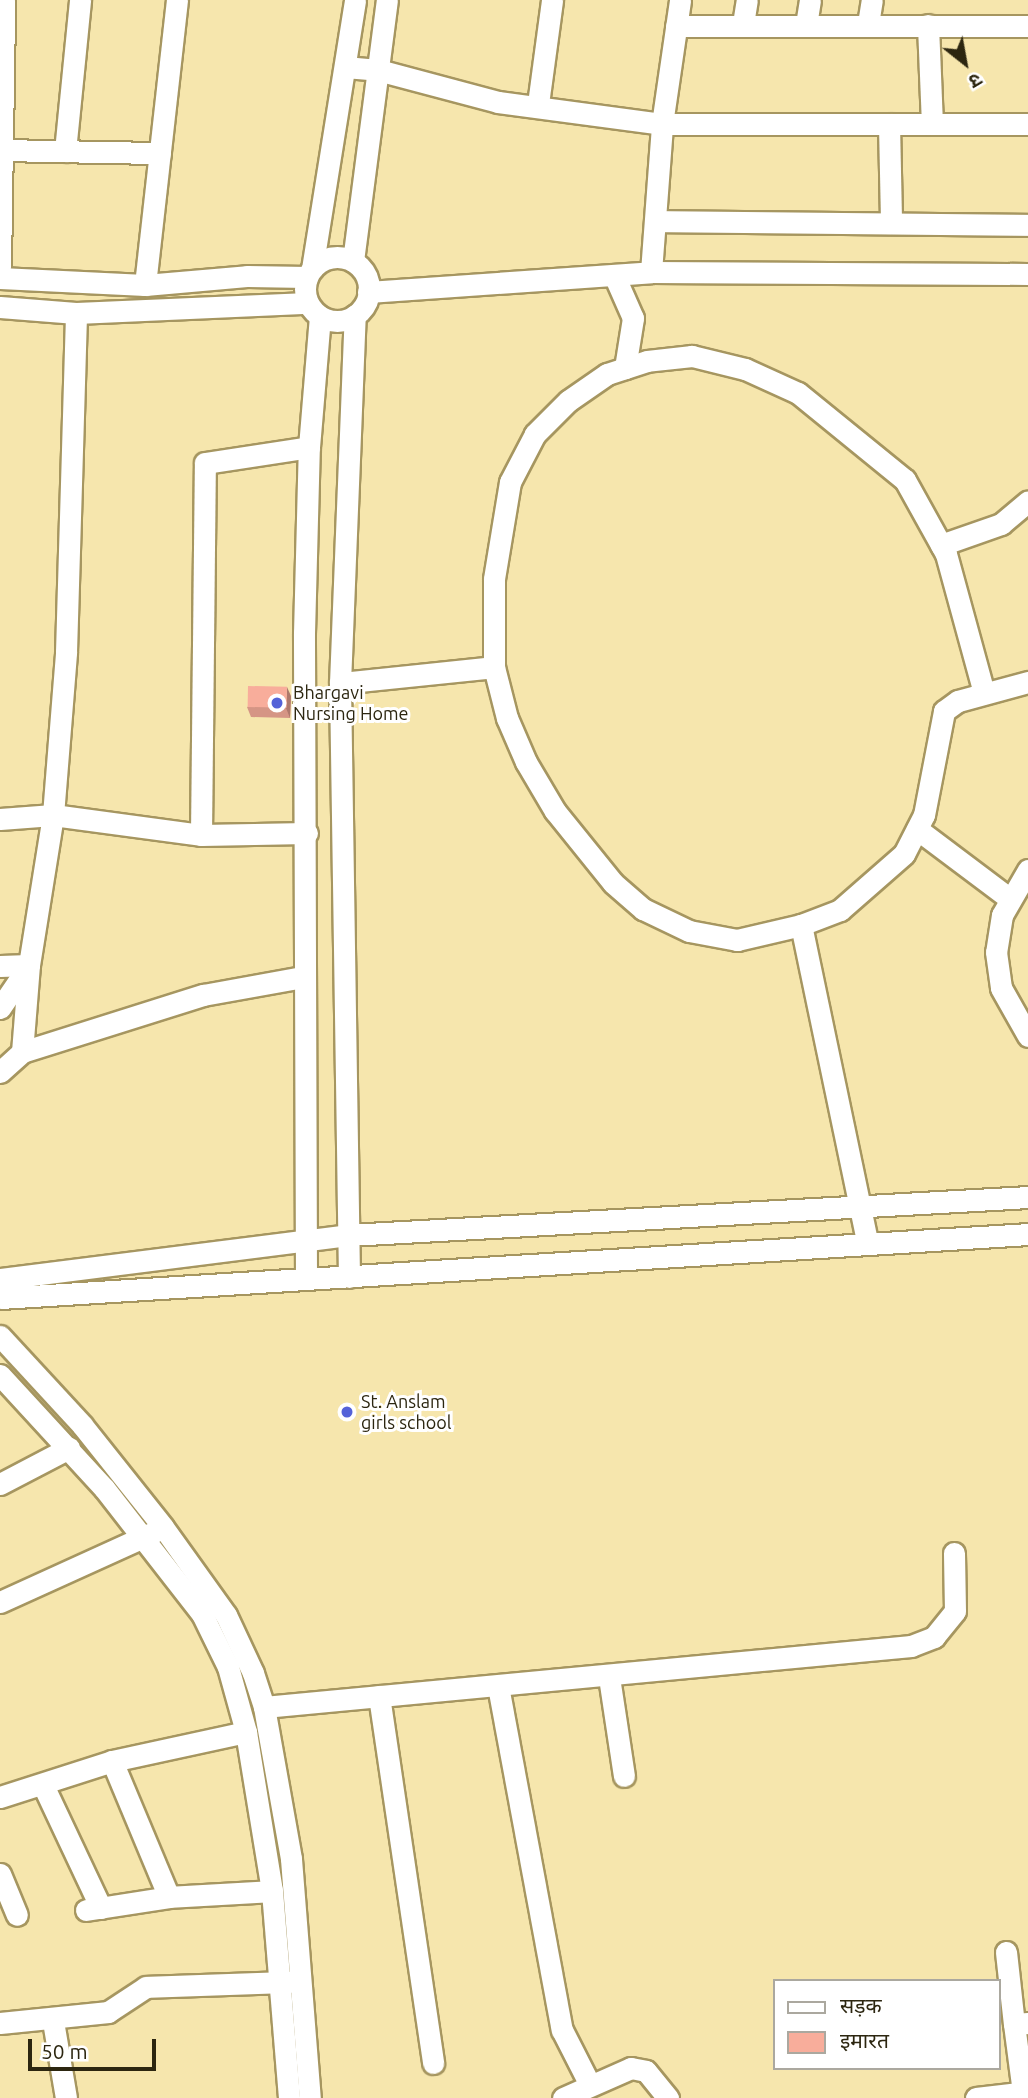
<!DOCTYPE html>
<meta charset="utf-8">
<style>
body{margin:0}
#map{position:relative;width:1028px;height:2098px;overflow:hidden;background:#f6e6ad;font-family:Ubuntu,"Noto Sans Devanagari",sans-serif}
div>[style]{position:absolute}
[style*='--x']{left:calc(var(--x)*1px);top:calc(var(--y)*1px);width:calc(var(--w)*1px);rotate:calc(var(--a)*1deg)}
.roads{filter:drop-shadow(2px 0 #a69660) drop-shadow(-2px 0 #a69660) drop-shadow(0 2px #a69660) drop-shadow(0 -2px #a69660)}
.minor>*{height:21px;margin:-10.5px;padding:0 10.5px;transform-origin:10.5px;border-radius:10.5px;background:#fff}
.minor>.ring{margin:-10.5px;padding:0;box-sizing:content-box;background:none;border:21px solid #fff;border-radius:50%}
.wall>*{inset:0;background:#d59585}
.shaded-wall>*{inset:0;background:#ae796c}
.building>*{inset:0;background:#f8ad9b;transform-origin:0 0}
.dots>*{width:19px;height:19px;translate:-50% -50%;box-sizing:border-box;border:4px solid #fff;border-radius:50%}
span{translate:-50% -50%;white-space:nowrap;text-align:center;line-height:1.15;-webkit-text-stroke:6px #fff;paint-order:stroke}
.poi-label{font-size:18px;color:#2c2610}
.left{translate:0 -50%;text-align:left}
.legend{position:absolute;left:773px;top:1979px;width:228px;height:91px;box-sizing:border-box;background:#fff;border:2px solid #aba89f;margin:0;padding:9px 12px;list-style:none;font-size:21px;color:#2c2610}
.legend li{display:flex;align-items:center;gap:14px;height:35px}
.legend b{width:35px;border:2px solid #aba89f}
.north{position:absolute;left:930px;top:28px;width:70px;height:70px;-webkit-text-stroke:5px #fff;paint-order:stroke;rotate:149deg;font-size:19px;font-weight:700;line-height:28px;text-align:center;color:#2c2610}
.north::after{content:'';display:block;margin:auto;width:24px;height:32px;background:#2c2610;clip-path:polygon(50% 0,100% 100%,50% 72%,0 100%)}
.scale{position:absolute;left:28px;top:2039px;width:128px;height:32px;box-sizing:border-box;border:4px solid #2c2610;border-top:0;padding-left:9px;font-size:21px;line-height:24px;white-space:nowrap;color:#2c2610;-webkit-text-stroke:5px #fff;paint-order:stroke}
</style>
<div id="map">
<div class="roads">
<div class="minor">
<i style="--x:743;--y:24;--w:24;--a:-81"></i>
<i style="--x:868;--y:24;--w:24;--a:-81"></i>
<i style="--x:806;--y:25;--w:25;--a:-81"></i>
<i style="--x:928;--y:25;--w:99;--a:87.7"></i>
<i style="--x:676;--y:26;--w:352;--a:0"></i>
<i style="--x:345;--y:67;--w:33;--a:5"></i>
<i style="--x:378;--y:70;--w:124;--a:14.9"></i>
<i style="--x:498;--y:102;--w:165;--a:7.6"></i>
<i style="--x:662;--y:124;--w:366;--a:0"></i>
<i style="--x:538;--y:104;--w:105;--a:-82.3"></i>
<i style="--x:889;--y:124;--w:99;--a:88.8"></i>
<i style="--x:0;--y:150;--w:160;--a:1.1"></i>
<i style="--x:65;--y:151;--w:152;--a:-84.3"></i>
<i style="--x:656;--y:221;--w:372;--a:0.6"></i>
<i class="ring" style="left:305px;top:257px;width:43px;height:43px"></i>
<i style="--x:353;--y:261;--w:263;--a:-82.6"></i>
<i style="--x:0;--y:267;--w:267;--a:-89.1"></i>
<i style="--x:312;--y:269;--w:272;--a:-80.9"></i>
<i style="--x:651;--y:272;--w:148;--a:-85.7"></i>
<i style="--x:662;--y:124;--w:125;--a:-81.7"></i>
<i style="--x:614;--y:275;--w:47;--a:66.2"></i>
<i style="--x:633;--y:318;--w:51;--a:99.1"></i>
<i style="--x:0;--y:278;--w:145;--a:2.8"></i>
<i style="--x:145;--y:285;--w:102;--a:-5"></i>
<i style="--x:247;--y:276;--w:60;--a:1"></i>
<i style="--x:145;--y:285;--w:287;--a:-83.6"></i>
<i style="--x:368;--y:292;--w:284;--a:-4"></i>
<i style="--x:651;--y:272;--w:377;--a:0.3"></i>
<i style="--x:0;--y:307;--w:76;--a:4.5"></i>
<i style="--x:76;--y:313;--w:232;--a:-2.5"></i>
<i style="--x:941;--y:545;--w:64;--a:-19.3"></i>
<i style="--x:1001;--y:524;--w:35;--a:-40"></i>
<i style="--x:340;--y:683;--w:155;--a:-5.9"></i>
<i style="--x:984;--y:693;--w:144;--a:-105.3"></i>
<i style="--x:946;--y:554;--w:85;--a:-119"></i>
<i style="--x:905;--y:480;--w:138;--a:-140.9"></i>
<i style="--x:798;--y:393;--w:58;--a:-155.6"></i>
<i style="--x:745;--y:369;--w:55;--a:-166.2"></i>
<i style="--x:692;--y:356;--w:45;--a:173.7"></i>
<i style="--x:647;--y:361;--w:42;--a:162"></i>
<i style="--x:607;--y:374;--w:47;--a:145.3"></i>
<i style="--x:568;--y:401;--w:47;--a:135"></i>
<i style="--x:535;--y:434;--w:54;--a:117.5"></i>
<i style="--x:510;--y:482;--w:98;--a:99.4"></i>
<i style="--x:494;--y:579;--w:88;--a:90"></i>
<i style="--x:494;--y:667;--w:53;--a:75.7"></i>
<i style="--x:507;--y:718;--w:48;--a:66.6"></i>
<i style="--x:526;--y:762;--w:57;--a:59.4"></i>
<i style="--x:555;--y:811;--w:92;--a:51.1"></i>
<i style="--x:613;--y:883;--w:40;--a:41"></i>
<i style="--x:643;--y:909;--w:51;--a:25.6"></i>
<i style="--x:689;--y:931;--w:49;--a:10.6"></i>
<i style="--x:737;--y:940;--w:66;--a:-13.2"></i>
<i style="--x:801;--y:925;--w:42;--a:-21"></i>
<i style="--x:840;--y:910;--w:85;--a:-41.2"></i>
<i style="--x:904;--y:854;--w:44;--a:-62.9"></i>
<i style="--x:924;--y:815;--w:106;--a:-79.1"></i>
<i style="--x:944;--y:711;--w:17;--a:-36"></i>
<i style="--x:958;--y:701;--w:73;--a:-15.2"></i>
<i style="--x:0;--y:819;--w:53;--a:-4.3"></i>
<i style="--x:53;--y:815;--w:149;--a:7.7"></i>
<i style="--x:201;--y:835;--w:106;--a:-1.1"></i>
<i style="--x:917;--y:829;--w:115;--a:36.9"></i>
<i style="--x:201;--y:835;--w:372;--a:-89.4"></i>
<i style="--x:205;--y:463;--w:105;--a:-8.7"></i>
<i style="--x:1028;--y:870;--w:52;--a:120"></i>
<i style="--x:1002;--y:915;--w:37;--a:99"></i>
<i style="--x:996;--y:952;--w:36;--a:82"></i>
<i style="--x:1001;--y:988;--w:55;--a:60.6"></i>
<i style="--x:801;--y:925;--w:324;--a:78.2"></i>
<i style="--x:0;--y:966;--w:29;--a:-2"></i>
<i style="--x:0;--y:1008;--w:50;--a:-55.7"></i>
<i style="--x:22;--y:1052;--w:87;--a:-85.4"></i>
<i style="--x:29;--y:965;--w:152;--a:-80.9"></i>
<i style="--x:53;--y:815;--w:164;--a:-85.4"></i>
<i style="--x:66;--y:652;--w:339;--a:-88.3"></i>
<i style="--x:0;--y:1072;--w:30;--a:-42"></i>
<i style="--x:22;--y:1052;--w:190;--a:-17.5"></i>
<i style="--x:203;--y:995;--w:102;--a:-10.2"></i>
<i style="--x:349;--y:1277;--w:594;--a:-90.87"></i>
<i style="--x:340;--y:683;--w:368;--a:-87.7"></i>
<i style="--x:0;--y:1279;--w:352;--a:-7.2"></i>
<i style="--x:349;--y:1235;--w:680;--a:-3.2"></i>
<i style="--x:306;--y:1279;--w:646;--a:-90.18"></i>
<i style="--x:304;--y:633;--w:186;--a:-88.5"></i>
<i style="--x:309;--y:447;--w:131;--a:-85.2"></i>
<i style="--x:0;--y:1298;--w:1030;--a:-3.56"></i>
<i style="--x:0;--y:1336;--w:121;--a:47.3"></i>
<i style="--x:82;--y:1425;--w:130;--a:51.5"></i>
<i style="--x:163;--y:1527;--w:108;--a:54.4"></i>
<i style="--x:226;--y:1615;--w:64;--a:65"></i>
<i style="--x:253;--y:1673;--w:36;--a:72"></i>
<i style="--x:264;--y:1707;--w:154;--a:79.9"></i>
<i style="--x:291;--y:1859;--w:240;--a:85.5"></i>
<i style="--x:0;--y:1375;--w:154;--a:47.4"></i>
<i style="--x:104;--y:1488;--w:160;--a:52.1"></i>
<i style="--x:202;--y:1614;--w:59;--a:63.9"></i>
<i style="--x:228;--y:1667;--w:67;--a:74.5"></i>
<i style="--x:246;--y:1732;--w:161;--a:80.7"></i>
<i style="--x:272;--y:1891;--w:208;--a:85.3"></i>
<i style="--x:0;--y:1484;--w:78;--a:-27.6"></i>
<i style="--x:0;--y:1602;--w:169;--a:-24.4"></i>
<i style="--x:609;--y:1677;--w:100;--a:81.4"></i>
<i style="--x:498;--y:1686;--w:350;--a:79.5"></i>
<i style="--x:562;--y:2030;--w:62;--a:63"></i>
<i style="--x:379;--y:1696;--w:371;--a:81.6"></i>
<i style="--x:264;--y:1707;--w:650;--a:-5.39"></i>
<i style="--x:911;--y:1646;--w:25;--a:-21"></i>
<i style="--x:934;--y:1637;--w:33;--a:-51"></i>
<i style="--x:955;--y:1611;--w:58;--a:-91"></i>
<i style="--x:112;--y:1761;--w:147;--a:67.3"></i>
<i style="--x:43;--y:1785;--w:136;--a:64.8"></i>
<i style="--x:0;--y:1797;--w:118;--a:-17.8"></i>
<i style="--x:112;--y:1761;--w:137;--a:-12.2"></i>
<i style="--x:0;--y:1874;--w:44;--a:67.5"></i>
<i style="--x:86;--y:1910;--w:84;--a:-8.9"></i>
<i style="--x:169;--y:1897;--w:103;--a:-3.3"></i>
<i style="--x:1006;--y:1952;--w:72;--a:83.7"></i>
<i style="--x:1014;--y:2024;--w:14;--a:-4"></i>
<i style="--x:53;--y:2021;--w:78;--a:80.4"></i>
<i style="--x:0;--y:2023;--w:109;--a:-5.8"></i>
<i style="--x:108;--y:2012;--w:45;--a:-33.3"></i>
<i style="--x:146;--y:1987;--w:144;--a:-2"></i>
<i style="--x:1014;--y:2024;--w:69;--a:82.5"></i>
<i style="--x:563;--y:2098;--w:74;--a:-23.8"></i>
<i style="--x:631;--y:2068;--w:15;--a:11"></i>
<i style="--x:646;--y:2071;--w:35;--a:51"></i>
<i style="--x:976;--y:2098;--w:52;--a:-6.6"></i>
</div>
</div>
<div class="wall">
<i style="clip-path:polygon(291px 696px,290px 718px,251px 717px,247px 707px)"></i>
</div>
<div class="shaded-wall">
<i style="clip-path:polygon(287px 687px,291px 696px,290px 718px,286px 708px)"></i>
</div>
<div class="building">
<i style="left:248px;top:686px;width:39px;height:21px;rotate:1deg"></i>
</div>
<div class="dots">
<i style="left:277px;top:703px;background:#5462d8"></i>
<i style="left:347px;top:1412px;background:#5462d8"></i>
</div>
<div class="poi-label">
<span class="left" style="left:293px;top:703px">Bhargavi<br>Nursing Home</span>
<span class="left" style="left:361px;top:1412px">St. Anslam<br>girls school</span>
</div>
<ul class="legend">
<li><b style="height:9px;background:#fff"></b>सड़क</li>
<li><b style="height:19px;background:#f8ad9b"></b>इमारत</li>
</ul>
<div class="north">उ</div>
<div class="scale">50 m</div>
</div>
